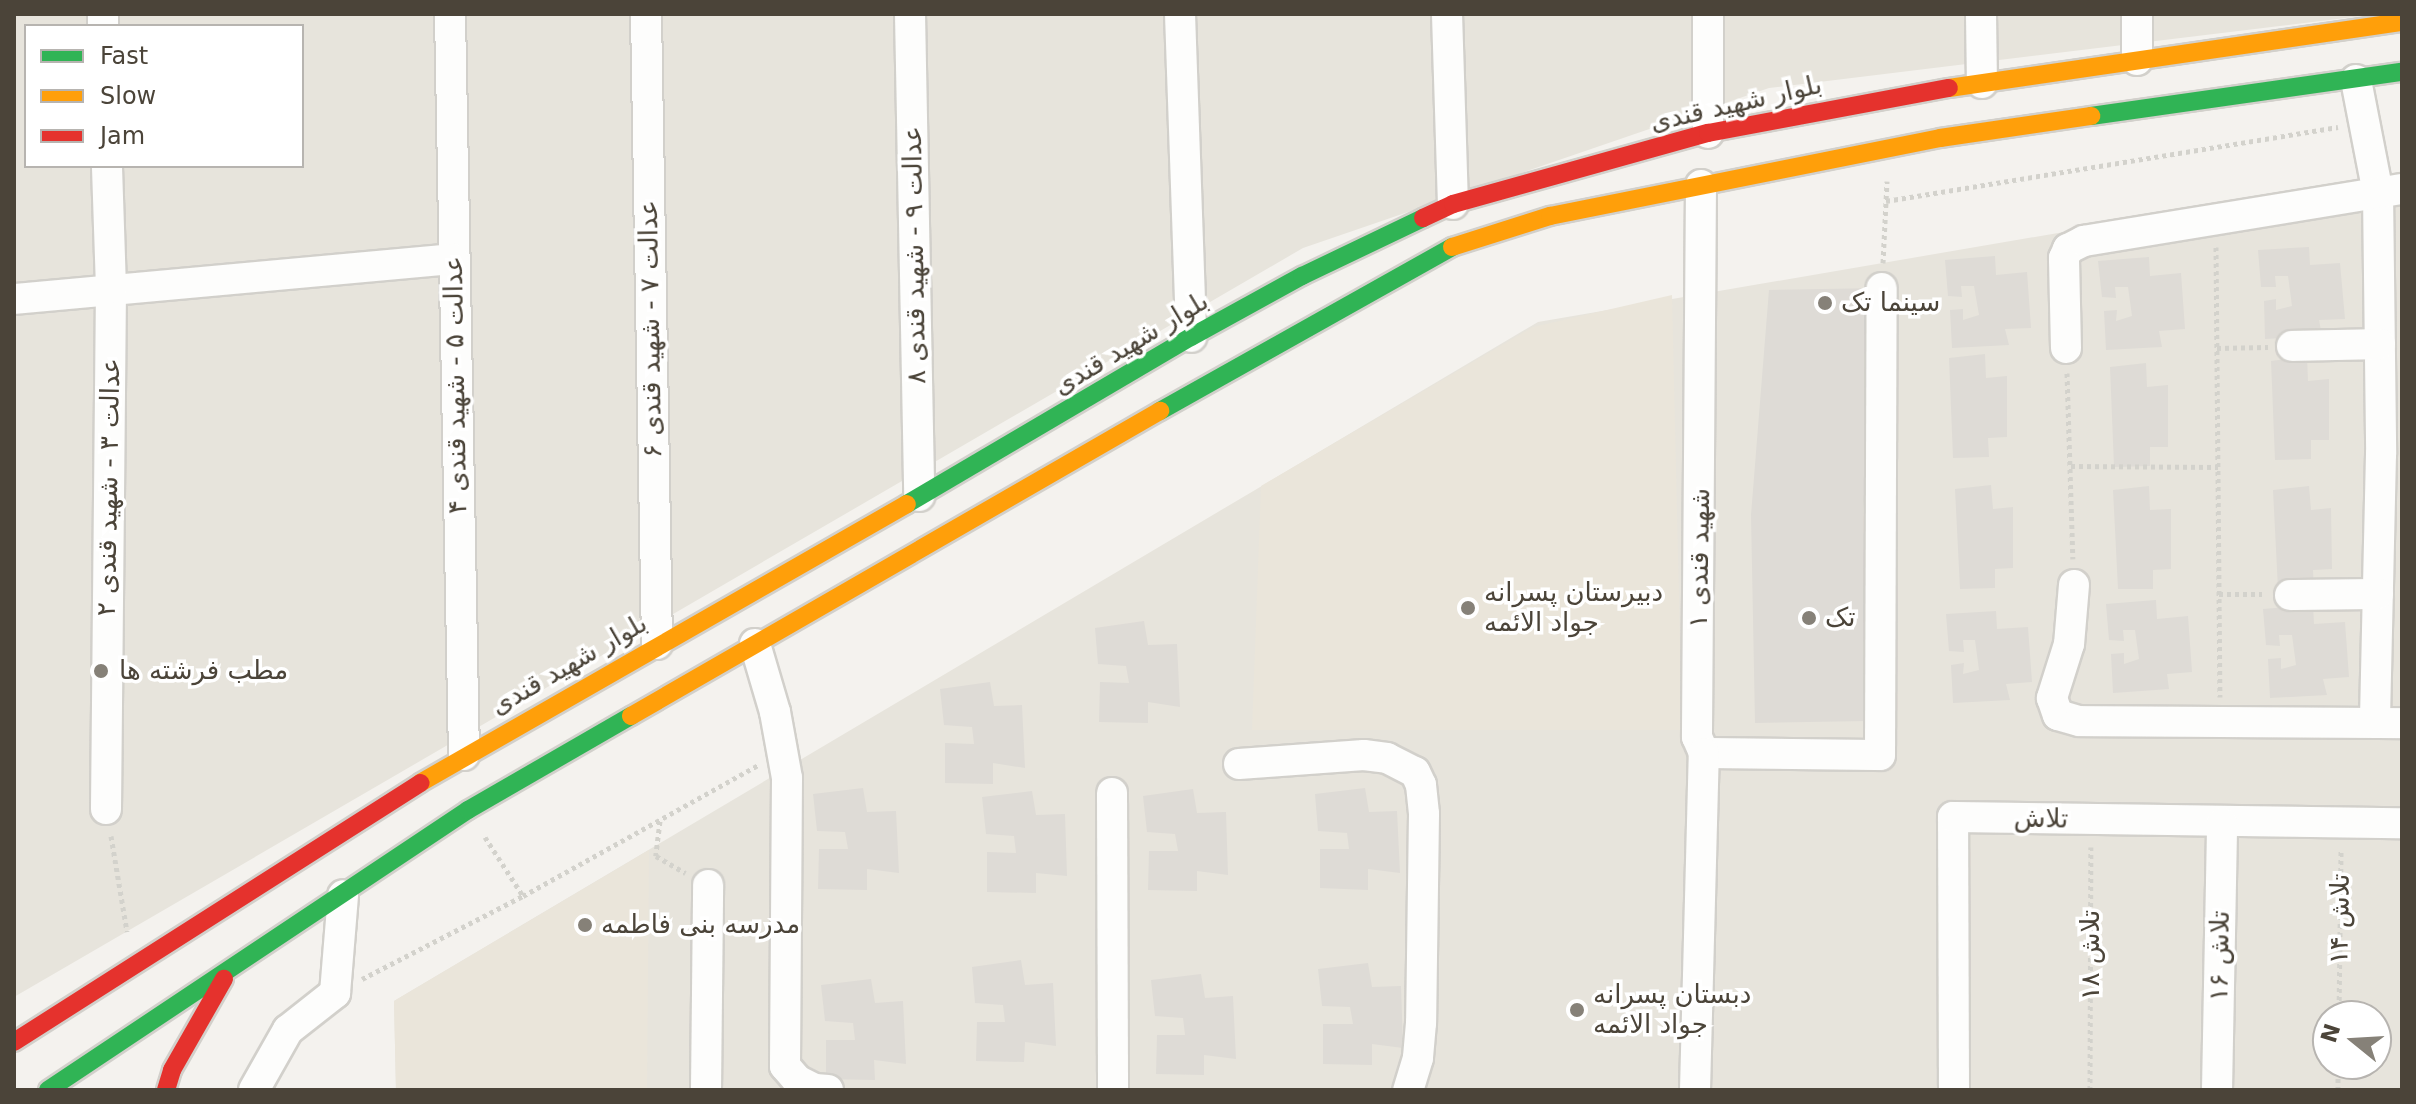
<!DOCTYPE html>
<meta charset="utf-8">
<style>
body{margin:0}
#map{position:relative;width:2416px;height:1104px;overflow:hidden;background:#f4f2ee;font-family:"DejaVu Sans","Noto Naskh Arabic",sans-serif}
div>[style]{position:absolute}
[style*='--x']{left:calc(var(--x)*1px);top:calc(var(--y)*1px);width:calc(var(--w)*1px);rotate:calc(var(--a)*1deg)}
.residential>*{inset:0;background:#e7e4dc}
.education>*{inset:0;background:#eae5da}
.building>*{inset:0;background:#dedbd6}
.path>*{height:5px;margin-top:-2.5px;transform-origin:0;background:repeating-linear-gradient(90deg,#d3d2cc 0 4px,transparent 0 8px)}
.roads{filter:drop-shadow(2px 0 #d2d0cb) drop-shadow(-2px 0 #d2d0cb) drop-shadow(0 2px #d2d0cb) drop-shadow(0 -2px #d2d0cb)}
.street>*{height:30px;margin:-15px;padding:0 15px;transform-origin:15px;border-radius:15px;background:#fdfdfc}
.fast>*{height:18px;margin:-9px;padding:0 9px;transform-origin:9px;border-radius:9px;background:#30b455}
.slow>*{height:18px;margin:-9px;padding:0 9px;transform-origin:9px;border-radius:9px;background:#ff9f0a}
.jam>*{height:18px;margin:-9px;padding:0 9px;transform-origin:9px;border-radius:9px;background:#e5322d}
.dots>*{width:22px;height:22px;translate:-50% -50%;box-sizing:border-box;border:4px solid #fff;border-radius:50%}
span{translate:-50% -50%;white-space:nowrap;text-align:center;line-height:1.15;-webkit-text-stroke:7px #fff;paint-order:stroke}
.street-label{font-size:26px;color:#4b4439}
.poi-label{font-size:26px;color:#4b4439}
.left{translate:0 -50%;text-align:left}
.frame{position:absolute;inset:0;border:16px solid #4b4439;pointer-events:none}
.legend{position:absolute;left:24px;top:24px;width:280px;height:144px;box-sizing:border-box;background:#fff;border:2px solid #b7b4b0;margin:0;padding:10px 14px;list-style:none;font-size:24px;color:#4b4439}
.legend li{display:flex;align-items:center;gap:16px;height:40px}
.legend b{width:40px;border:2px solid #b7b4b0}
.north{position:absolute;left:2312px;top:1000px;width:80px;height:80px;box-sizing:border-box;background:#fff;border:2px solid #b7b4b0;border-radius:50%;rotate:288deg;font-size:22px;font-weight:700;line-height:32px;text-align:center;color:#4b4439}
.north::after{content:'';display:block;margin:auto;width:28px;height:36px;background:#868178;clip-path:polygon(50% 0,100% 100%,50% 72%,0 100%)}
</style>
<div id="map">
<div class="residential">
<i style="clip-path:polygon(evenodd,14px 14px,2378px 14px,1769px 88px,1303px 248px,14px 997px,14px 14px,26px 26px,302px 26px,302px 166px,26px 166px,26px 26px)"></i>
<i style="clip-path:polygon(evenodd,2402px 174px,2402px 1090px,396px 1090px,394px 1001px,1538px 322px,2402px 174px,2328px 1016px,2376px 1016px,2376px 1064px,2328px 1064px,2328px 1016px)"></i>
</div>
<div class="education">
<i style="clip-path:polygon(1672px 295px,1682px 730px,1252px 730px,1261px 486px,1533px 327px)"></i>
<i style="clip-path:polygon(649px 850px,647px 1090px,396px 1090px,394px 1001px)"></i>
</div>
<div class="building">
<i style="clip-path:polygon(2309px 247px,2310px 265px,2340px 263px,2345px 319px,2319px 320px,2322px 336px,2265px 339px,2264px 301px,2276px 299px,2276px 310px,2292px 306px,2288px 276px,2275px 276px,2276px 287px,2261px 287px,2258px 250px)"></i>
<i style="clip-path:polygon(1995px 256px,1996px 275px,2027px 272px,2031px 328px,2005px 329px,2009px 345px,1952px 348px,1950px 310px,1963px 309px,1963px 320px,1979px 315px,1974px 286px,1961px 286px,1962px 297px,1948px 296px,1945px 260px)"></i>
<i style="clip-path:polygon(2149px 257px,2150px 276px,2181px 273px,2185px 329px,2159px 331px,2162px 347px,2106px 350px,2104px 311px,2117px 310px,2116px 321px,2132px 316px,2128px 287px,2115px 287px,2116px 298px,2102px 297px,2098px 261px)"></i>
<i style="clip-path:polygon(1882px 288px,1863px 512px,1867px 721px,1755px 723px,1751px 515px,1769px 290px)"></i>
<i style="clip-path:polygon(1985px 354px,1986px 378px,2007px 376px,2007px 437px,1988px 438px,1989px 457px,1953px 458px,1949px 358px)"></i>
<i style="clip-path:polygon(2307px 356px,2308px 381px,2329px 379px,2329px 440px,2311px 440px,2311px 459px,2275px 460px,2271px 361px)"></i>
<i style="clip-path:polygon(2146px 363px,2147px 387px,2168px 385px,2168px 447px,2150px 447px,2150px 466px,2114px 467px,2110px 367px)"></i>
<i style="clip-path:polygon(1991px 485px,1993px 509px,2013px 507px,2013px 568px,1995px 569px,1995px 588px,1960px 589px,1955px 489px)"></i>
<i style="clip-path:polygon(2149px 486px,2150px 510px,2171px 509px,2171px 569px,2153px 570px,2153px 589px,2118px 589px,2113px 490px)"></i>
<i style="clip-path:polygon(2309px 486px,2311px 510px,2331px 508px,2332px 569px,2313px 570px,2314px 589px,2278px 589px,2273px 490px)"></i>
<i style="clip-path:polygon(2156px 600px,2157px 619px,2188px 616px,2192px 672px,2167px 674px,2169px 689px,2113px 693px,2111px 654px,2124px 653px,2124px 664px,2139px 659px,2135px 630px,2123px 630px,2124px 641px,2109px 640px,2106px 604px)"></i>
<i style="clip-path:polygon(2313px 605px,2314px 624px,2345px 622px,2349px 677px,2323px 679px,2327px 695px,2270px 698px,2268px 659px,2281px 658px,2281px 669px,2296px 665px,2292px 635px,2279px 635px,2280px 646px,2266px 645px,2263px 609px)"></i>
<i style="clip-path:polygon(1996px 611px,1997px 629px,2028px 627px,2032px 682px,2006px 684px,2010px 700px,1953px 703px,1951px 665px,1964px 663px,1963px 674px,1979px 670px,1975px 640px,1963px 640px,1964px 652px,1949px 651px,1946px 614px)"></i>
<i style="clip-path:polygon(1144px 621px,1148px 645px,1177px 644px,1180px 707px,1148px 702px,1148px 723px,1099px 722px,1100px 682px,1129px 683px,1126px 666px,1098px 664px,1095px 628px)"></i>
<i style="clip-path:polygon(990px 682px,994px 706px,1022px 705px,1025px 768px,993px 763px,993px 784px,945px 783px,945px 743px,974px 744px,972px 727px,944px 725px,940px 689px)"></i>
<i style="clip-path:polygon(863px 788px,867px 812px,896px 811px,899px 873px,867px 869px,867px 890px,818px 889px,819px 849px,848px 849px,845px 832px,817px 831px,813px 794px)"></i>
<i style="clip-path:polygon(1365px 788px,1369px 812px,1397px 811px,1400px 873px,1368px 869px,1368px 890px,1320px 888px,1320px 849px,1349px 849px,1347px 833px,1318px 831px,1315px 794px)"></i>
<i style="clip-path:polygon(1193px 789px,1197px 813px,1226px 812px,1228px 875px,1197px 871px,1197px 891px,1148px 890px,1149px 851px,1178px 851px,1175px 834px,1147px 832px,1143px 796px)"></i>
<i style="clip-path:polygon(1032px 791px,1036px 815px,1065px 814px,1067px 876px,1036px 873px,1036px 893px,987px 892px,987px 852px,1016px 853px,1014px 836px,986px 834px,982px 797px)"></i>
<i style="clip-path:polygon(1021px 960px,1025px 985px,1053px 983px,1056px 1046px,1025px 1042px,1024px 1062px,976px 1061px,977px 1022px,1005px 1022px,1003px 1005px,975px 1003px,972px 967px)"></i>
<i style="clip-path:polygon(1368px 963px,1372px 987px,1401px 986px,1403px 1048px,1372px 1044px,1372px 1065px,1323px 1064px,1323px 1024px,1353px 1024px,1350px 1007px,1322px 1006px,1318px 969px)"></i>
<i style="clip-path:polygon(1201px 974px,1205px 998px,1233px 996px,1236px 1059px,1204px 1055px,1204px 1075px,1156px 1074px,1157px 1035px,1185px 1035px,1183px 1018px,1155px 1016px,1151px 980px)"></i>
<i style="clip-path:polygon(871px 979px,875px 1003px,903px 1001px,906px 1064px,874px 1060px,875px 1080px,826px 1079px,826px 1040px,855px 1040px,853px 1023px,825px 1021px,821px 985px)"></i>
</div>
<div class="path">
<i style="--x:1886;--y:201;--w:458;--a:-9.3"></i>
<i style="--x:2216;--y:247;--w:450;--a:89.5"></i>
<i style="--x:1883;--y:263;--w:82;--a:-87.2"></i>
<i style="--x:2217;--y:348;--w:51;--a:-1.1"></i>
<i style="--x:2067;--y:373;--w:186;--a:88.2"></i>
<i style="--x:2071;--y:466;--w:147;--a:0.4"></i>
<i style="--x:2219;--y:594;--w:43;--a:0"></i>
<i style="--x:660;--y:821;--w:35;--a:97"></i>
<i style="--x:656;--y:856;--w:34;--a:30"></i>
<i style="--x:111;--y:836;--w:97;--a:80.5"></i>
<i style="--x:485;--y:837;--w:70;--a:57.2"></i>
<i style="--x:362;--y:979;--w:181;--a:-27.3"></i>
<i style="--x:523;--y:896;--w:269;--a:-29.1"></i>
<i style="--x:2339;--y:1016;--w:167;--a:-89.3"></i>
<i style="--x:2090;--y:1090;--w:243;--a:-89.8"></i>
<i style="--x:2338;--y:1090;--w:26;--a:-90"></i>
</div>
<div class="roads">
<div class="street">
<i style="--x:103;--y:14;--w:12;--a:90"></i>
<i style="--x:450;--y:14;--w:741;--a:88.92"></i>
<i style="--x:646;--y:14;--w:630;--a:89"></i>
<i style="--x:910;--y:14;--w:482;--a:88.9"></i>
<i style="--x:1180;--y:14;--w:323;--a:88"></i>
<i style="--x:1447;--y:14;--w:190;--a:88.2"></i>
<i style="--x:1708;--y:14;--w:119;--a:90"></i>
<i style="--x:1981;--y:14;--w:69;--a:89.2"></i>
<i style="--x:2137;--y:14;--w:46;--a:90"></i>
<i style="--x:2356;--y:80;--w:115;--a:79"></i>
<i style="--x:2378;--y:193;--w:261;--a:89.3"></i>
<i style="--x:2381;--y:454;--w:269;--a:91.3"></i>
<i style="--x:1701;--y:185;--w:552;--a:90.42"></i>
<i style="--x:1697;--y:737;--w:17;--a:66"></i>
<i style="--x:1704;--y:753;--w:176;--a:0.7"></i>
<i style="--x:1880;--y:755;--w:467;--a:-89.8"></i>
<i style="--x:14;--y:299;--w:441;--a:-5.2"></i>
<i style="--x:2292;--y:346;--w:88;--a:-1.3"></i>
<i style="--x:2066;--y:348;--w:90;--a:-91.3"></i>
<i style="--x:2064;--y:258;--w:10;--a:-66"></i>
<i style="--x:2068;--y:249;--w:18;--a:-27"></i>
<i style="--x:2084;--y:241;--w:322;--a:-9.3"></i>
<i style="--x:2074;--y:585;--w:59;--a:94.8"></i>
<i style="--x:2069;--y:644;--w:57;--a:107.5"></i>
<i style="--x:2052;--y:698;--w:18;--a:71"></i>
<i style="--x:2058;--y:715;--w:22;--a:16"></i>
<i style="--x:2079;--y:721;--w:323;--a:0.4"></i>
<i style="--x:2290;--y:595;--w:88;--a:-0.7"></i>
<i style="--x:755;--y:644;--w:71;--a:73.6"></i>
<i style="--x:775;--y:712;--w:67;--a:79.7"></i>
<i style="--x:787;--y:778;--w:288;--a:90.4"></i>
<i style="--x:785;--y:1066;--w:18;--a:49"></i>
<i style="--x:797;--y:1080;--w:20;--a:27"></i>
<i style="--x:815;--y:1089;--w:13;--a:4"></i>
<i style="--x:1239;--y:764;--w:125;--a:-4.1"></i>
<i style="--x:1364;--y:755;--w:23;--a:7"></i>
<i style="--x:1387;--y:758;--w:31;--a:27"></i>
<i style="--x:1415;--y:772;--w:14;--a:65"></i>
<i style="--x:1421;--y:785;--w:29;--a:84"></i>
<i style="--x:1424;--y:814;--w:209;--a:90.8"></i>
<i style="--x:1421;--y:1023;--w:35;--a:95"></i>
<i style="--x:1418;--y:1058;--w:34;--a:107"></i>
<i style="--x:1112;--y:793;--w:297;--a:89.8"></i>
<i style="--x:106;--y:809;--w:521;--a:-89.45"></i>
<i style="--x:111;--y:288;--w:122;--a:-91.9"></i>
<i style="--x:254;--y:1090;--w:69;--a:-60.5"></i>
<i style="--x:288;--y:1030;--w:60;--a:-38.2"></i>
<i style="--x:335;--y:993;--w:98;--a:-85.3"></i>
<i style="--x:706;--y:1090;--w:205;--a:-89.4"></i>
<i style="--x:1695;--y:1090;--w:337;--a:-88.5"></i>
<i style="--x:1954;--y:1090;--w:273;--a:-90.2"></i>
<i style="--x:1953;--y:817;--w:449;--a:0.8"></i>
<i style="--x:2217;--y:1090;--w:267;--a:-88.9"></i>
</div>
<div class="fast">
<i style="--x:2091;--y:116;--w:314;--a:-8.1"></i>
<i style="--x:1160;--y:411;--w:335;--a:-29.3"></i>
<i style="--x:907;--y:504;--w:329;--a:-30.5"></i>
<i style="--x:1191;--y:337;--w:127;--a:-28.8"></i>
<i style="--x:1302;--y:276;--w:134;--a:-25.6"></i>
<i style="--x:48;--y:1090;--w:505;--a:-33.69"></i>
<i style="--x:468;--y:810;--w:188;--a:-30"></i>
</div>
<div class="slow">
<i style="--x:1949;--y:88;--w:458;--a:-8.3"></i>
<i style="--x:1452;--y:247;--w:103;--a:-17.6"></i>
<i style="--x:1550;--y:216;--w:398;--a:-11.3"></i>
<i style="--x:1940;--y:138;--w:153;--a:-8.3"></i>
<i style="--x:631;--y:716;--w:611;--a:-29.97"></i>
<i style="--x:420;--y:783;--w:561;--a:-29.81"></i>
</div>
<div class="jam">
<i style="--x:1423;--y:218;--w:33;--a:-25"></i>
<i style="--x:1453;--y:204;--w:265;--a:-15.6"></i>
<i style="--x:1708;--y:133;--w:245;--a:-10.6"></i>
<i style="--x:14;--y:1042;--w:482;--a:-32.5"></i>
<i style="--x:166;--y:1090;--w:21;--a:-73"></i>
<i style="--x:172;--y:1070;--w:105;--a:-60.3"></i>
</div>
</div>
<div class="dots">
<i style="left:1825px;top:303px;background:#868178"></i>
<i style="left:1468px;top:608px;background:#868178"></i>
<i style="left:1809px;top:618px;background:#868178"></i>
<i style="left:101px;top:671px;background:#868178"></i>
<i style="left:585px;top:925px;background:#868178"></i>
<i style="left:1577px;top:1010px;background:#868178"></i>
</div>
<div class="street-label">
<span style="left:1736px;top:104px;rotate:-13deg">بلوار شهید قندی</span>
<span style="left:915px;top:255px;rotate:-91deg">عدالت ۹ - شهید قندی ۸</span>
<span style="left:651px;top:329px;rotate:-91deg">عدالت ۷ - شهید قندی ۶</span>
<span style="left:1131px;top:344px;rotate:-31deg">بلوار شهید قندی</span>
<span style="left:456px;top:385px;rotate:-91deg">عدالت ۵ - شهید قندی ۴</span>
<span style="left:109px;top:487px;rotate:-89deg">عدالت ۳ - شهید قندی ۲</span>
<span style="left:1700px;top:558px;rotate:-89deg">شهيد قندی ۱</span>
<span style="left:569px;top:665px;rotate:-30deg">بلوار شهید قندی</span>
<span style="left:2041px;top:819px;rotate:1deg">تلاش</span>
<span style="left:2340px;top:919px;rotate:-89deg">تلاش ۱۴</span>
<span style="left:2091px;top:955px;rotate:-90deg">تلاش ۱۸</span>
<span style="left:2220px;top:956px;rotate:-89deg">تلاش ۱۶</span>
</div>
<div class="poi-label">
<span class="left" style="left:1841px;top:303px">سینما تک</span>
<span class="left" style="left:1484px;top:608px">دبیرستان پسرانه<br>جواد الائمه</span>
<span class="left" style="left:1825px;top:618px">تک</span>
<span class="left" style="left:119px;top:671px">مطب فرشته ها</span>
<span class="left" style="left:601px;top:925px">مدرسه بنی فاطمه</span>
<span class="left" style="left:1593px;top:1010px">دبستان پسرانه<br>جواد الائمه</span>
</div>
<div class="frame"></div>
<ul class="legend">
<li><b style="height:10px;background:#30b455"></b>Fast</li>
<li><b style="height:10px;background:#ff9f0a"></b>Slow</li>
<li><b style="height:10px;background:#e5322d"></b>Jam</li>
</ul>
<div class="north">N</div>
</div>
